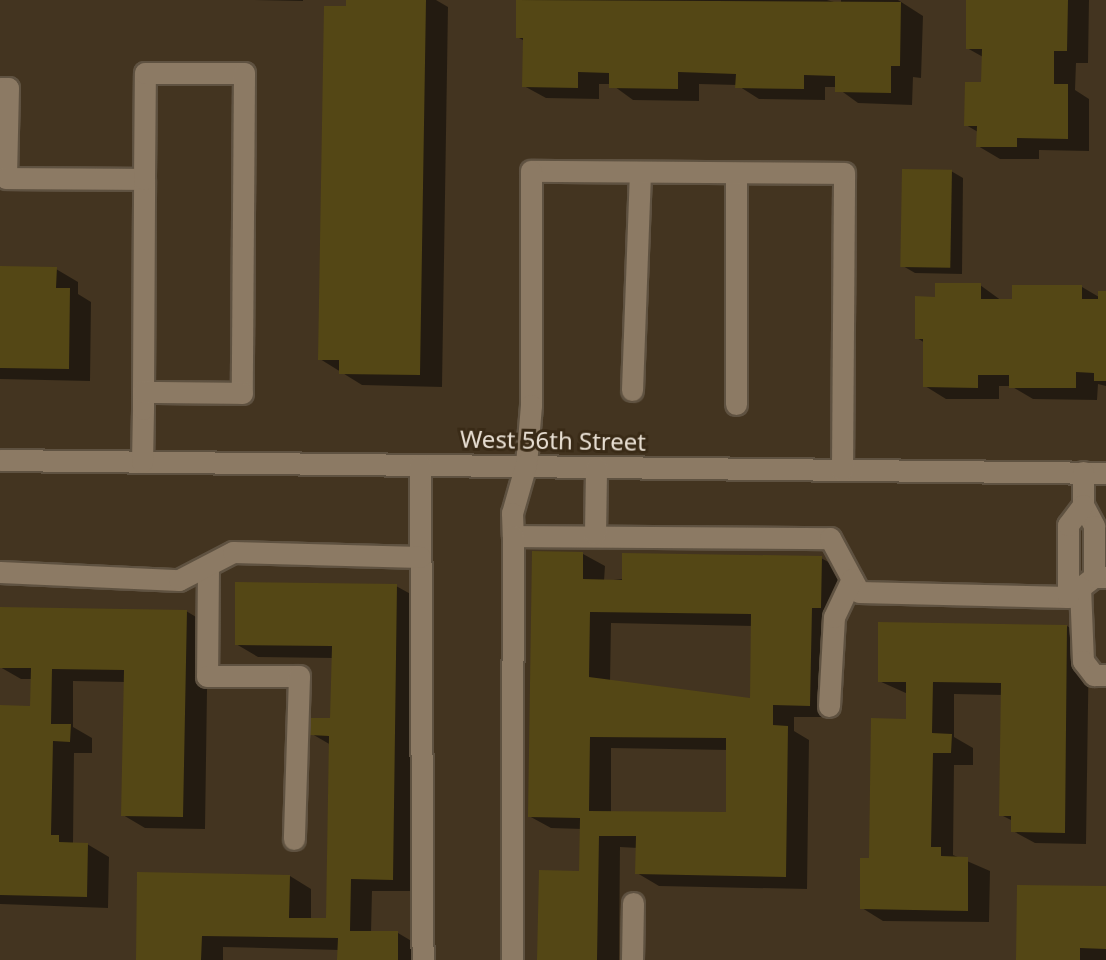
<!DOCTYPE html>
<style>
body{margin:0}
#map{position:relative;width:1106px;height:960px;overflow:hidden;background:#433420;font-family:"Noto Sans",sans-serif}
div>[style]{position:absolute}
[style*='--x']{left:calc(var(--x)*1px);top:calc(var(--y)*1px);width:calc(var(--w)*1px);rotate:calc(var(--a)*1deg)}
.shadow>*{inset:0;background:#0007}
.building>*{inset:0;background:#544715;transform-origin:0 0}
.roads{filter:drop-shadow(2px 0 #5f5241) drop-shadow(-2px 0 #5f5241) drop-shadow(0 2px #5f5241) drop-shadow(0 -2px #5f5241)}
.minor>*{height:21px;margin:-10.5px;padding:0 10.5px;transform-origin:10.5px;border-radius:10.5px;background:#8c7a64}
span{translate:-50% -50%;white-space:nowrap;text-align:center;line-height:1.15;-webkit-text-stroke:6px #392a16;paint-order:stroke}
.street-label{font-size:24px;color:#e7ded2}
</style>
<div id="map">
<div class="shadow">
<i style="clip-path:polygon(251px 0,303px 0,303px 1px)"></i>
<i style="clip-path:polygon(348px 0,436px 0,448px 7px,442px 387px,362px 385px,320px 359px)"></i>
<i style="clip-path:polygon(518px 0,827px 0,841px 4px,841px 0,898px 0,923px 16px,921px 78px,913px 77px,912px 105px,858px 103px,836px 87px,825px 87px,825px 100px,759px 99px,737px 85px,699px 84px,699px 101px,633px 100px,611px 84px,599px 84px,599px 99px,546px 98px,524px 86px,525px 41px,517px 37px)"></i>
<i style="clip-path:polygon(968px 0,1089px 0,1088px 63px,1076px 63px,1075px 90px,1089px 99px,1089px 151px,1039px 150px,1039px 159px,1000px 159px,978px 146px,978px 132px,966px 125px,983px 84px,983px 57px,967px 48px)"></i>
<i style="clip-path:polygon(951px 171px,963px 178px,962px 274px,915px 273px,903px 266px)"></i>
<i style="clip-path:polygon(0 268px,56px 269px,78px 282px,78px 294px,91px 302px,90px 381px,0 379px)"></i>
<i style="clip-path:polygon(980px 285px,1002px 301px,1082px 287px,1099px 297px,1106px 293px,1106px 386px,1098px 384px,1097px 400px,1033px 399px,1011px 386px,999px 386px,999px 399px,946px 399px,925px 386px,925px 343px,917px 338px,937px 299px)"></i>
<i style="clip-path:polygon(evenodd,583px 554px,605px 566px,604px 581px,821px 558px,843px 570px,833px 620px,831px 717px,794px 717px,794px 731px,809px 740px,807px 889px,659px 886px,637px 873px,638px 848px,620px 847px,619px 960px,539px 960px,581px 872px,582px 829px,551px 828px,529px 816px,583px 554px,611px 623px,753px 626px,751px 700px,610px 682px,611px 623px,583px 554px,611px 748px,728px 750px,727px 814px,611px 813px,611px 748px)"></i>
<i style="clip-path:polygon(396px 586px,418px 598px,414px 891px,372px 891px,371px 933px,398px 933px,420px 946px,419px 960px,339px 960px,339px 950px,223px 947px,223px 960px,137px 960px,290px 876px,311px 889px,311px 920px,328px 920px,331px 745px,312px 734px,332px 720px,333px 658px,258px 657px,236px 644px)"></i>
<i style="clip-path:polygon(186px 611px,208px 624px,205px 829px,145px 828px,123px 815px,125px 682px,73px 681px,73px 727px,92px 738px,92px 753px,74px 753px,73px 844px,87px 844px,109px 857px,108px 908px,0 904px,0 707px,32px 707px,32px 679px,21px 679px,0 667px)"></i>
<i style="clip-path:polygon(1067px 626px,1089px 639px,1086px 844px,1035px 843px,1013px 831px,1013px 821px,1001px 815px,1003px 695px,954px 694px,954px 737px,973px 748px,973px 765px,954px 765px,953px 855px,990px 871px,989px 922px,883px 921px,862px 908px,907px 720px,908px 694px,879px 681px)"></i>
<i style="clip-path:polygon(1106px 888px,1106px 960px,1018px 960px)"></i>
</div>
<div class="building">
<i style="clip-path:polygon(346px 0,426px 0,420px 375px,339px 374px,339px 360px,318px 360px,324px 6px,346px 6px)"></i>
<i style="clip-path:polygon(516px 0,901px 2px,900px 66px,891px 66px,891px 93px,835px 92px,835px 76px,804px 75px,804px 89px,735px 88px,736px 74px,678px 72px,678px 89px,609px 88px,609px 73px,578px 72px,578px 88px,522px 87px,523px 38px,516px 38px)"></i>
<i style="clip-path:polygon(966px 0,1068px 0,1067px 51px,1054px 51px,1054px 84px,1068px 84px,1068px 139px,1017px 138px,1017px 147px,976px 147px,977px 126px,964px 126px,965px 82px,981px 82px,982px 49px,966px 49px)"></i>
<i style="left:902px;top:169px;width:50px;height:98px;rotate:1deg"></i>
<i style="clip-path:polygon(0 266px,57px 267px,56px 288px,70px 288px,69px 369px,0 368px)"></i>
<i style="clip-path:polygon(935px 283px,981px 283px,981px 299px,1012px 299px,1012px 285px,1082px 285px,1082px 299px,1098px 299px,1098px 291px,1106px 291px,1106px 381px,1094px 381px,1094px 373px,1076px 372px,1076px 388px,1009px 388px,1009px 375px,978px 375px,978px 388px,923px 387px,923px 339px,915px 339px,915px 296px,935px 297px)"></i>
<i style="clip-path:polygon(evenodd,532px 551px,583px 552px,583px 579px,622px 580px,622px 553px,822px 556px,821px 608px,812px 608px,810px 706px,773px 705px,773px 725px,788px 726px,786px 877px,635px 874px,636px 836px,599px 836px,597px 960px,537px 960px,539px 870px,579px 871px,580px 818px,528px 817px,532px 551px,590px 612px,751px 614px,750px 698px,589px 677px,590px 612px,532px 551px,590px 737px,726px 738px,726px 812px,589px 811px,590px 737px)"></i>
<i style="clip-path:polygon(235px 582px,397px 584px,393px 880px,351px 879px,350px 931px,398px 931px,398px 960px,337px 960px,338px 938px,202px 936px,201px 960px,136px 960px,137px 872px,290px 875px,289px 918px,326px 918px,329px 736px,310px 735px,311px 718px,330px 718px,332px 646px,235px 645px)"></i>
<i style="clip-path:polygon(0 607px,187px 610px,183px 817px,121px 816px,124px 670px,52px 669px,51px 724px,71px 724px,70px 742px,53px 741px,51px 835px,59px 835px,59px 842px,88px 843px,87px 897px,0 895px,0 705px,30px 706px,31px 668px,0 668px)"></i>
<i style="clip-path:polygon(878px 622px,1067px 625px,1065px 833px,1011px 832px,1011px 816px,999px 816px,1001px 683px,933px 682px,932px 733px,952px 734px,951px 753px,933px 753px,931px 847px,941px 847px,941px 856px,968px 857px,968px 911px,860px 909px,860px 858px,869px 858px,871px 718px,906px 719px,906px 682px,878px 682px)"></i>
<i style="clip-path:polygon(1017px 885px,1106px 886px,1106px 949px,1080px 948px,1080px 960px,1016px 960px)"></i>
</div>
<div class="roads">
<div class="minor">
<i style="--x:0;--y:88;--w:8;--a:0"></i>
<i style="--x:8;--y:88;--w:90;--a:91.3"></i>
<i style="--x:6;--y:178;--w:138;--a:0.4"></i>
<i style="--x:736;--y:173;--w:231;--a:90"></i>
<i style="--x:632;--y:390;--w:218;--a:-87.9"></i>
<i style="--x:0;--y:460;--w:1106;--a:0.67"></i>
<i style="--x:142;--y:462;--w:53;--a:-88.9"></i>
<i style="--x:143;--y:409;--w:17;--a:-90"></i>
<i style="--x:143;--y:392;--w:213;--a:-89.7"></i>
<i style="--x:144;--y:179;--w:106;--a:-89.5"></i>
<i style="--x:145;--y:73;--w:99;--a:0"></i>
<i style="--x:244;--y:73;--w:320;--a:90.4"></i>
<i style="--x:242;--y:393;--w:99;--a:-179.4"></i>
<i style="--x:420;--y:465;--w:495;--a:89.7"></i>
<i style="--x:842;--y:470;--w:297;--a:-89.6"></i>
<i style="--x:844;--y:173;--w:313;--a:-179.6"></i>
<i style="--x:531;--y:171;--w:234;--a:90"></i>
<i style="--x:531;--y:405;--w:59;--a:94.8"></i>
<i style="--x:526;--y:464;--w:51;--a:105.9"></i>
<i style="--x:512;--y:513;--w:23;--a:88"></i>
<i style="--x:513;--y:536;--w:317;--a:0.4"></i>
<i style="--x:830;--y:538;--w:61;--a:61.8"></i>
<i style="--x:859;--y:592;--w:209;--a:1.4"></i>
<i style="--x:1068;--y:597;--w:33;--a:-38"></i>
<i style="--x:1094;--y:577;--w:12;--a:0"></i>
<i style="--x:1083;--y:472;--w:33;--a:90"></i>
<i style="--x:1083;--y:505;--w:24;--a:62"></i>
<i style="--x:1094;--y:526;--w:51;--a:90"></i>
<i style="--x:595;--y:534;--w:66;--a:-89.1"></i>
<i style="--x:208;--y:568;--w:108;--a:90.5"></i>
<i style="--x:207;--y:676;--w:92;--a:0"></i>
<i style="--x:299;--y:676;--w:163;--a:91.8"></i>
<i style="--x:0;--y:572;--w:179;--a:2.6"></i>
<i style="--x:179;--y:580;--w:61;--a:-27.4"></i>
<i style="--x:233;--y:552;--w:187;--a:1.5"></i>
<i style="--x:1080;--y:587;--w:74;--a:87.7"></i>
<i style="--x:1083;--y:661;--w:18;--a:52"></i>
<i style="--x:1094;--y:675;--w:12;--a:0"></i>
<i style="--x:1068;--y:597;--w:72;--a:-90"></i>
<i style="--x:1068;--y:525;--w:25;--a:-53"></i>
<i style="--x:829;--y:706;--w:89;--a:-86.8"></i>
<i style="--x:834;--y:617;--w:42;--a:-64.7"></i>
<i style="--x:512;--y:960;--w:424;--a:-89.9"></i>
<i style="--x:632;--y:960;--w:57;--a:-89"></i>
</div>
</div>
<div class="street-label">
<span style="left:553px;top:440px;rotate:1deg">West 56th Street</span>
</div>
</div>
